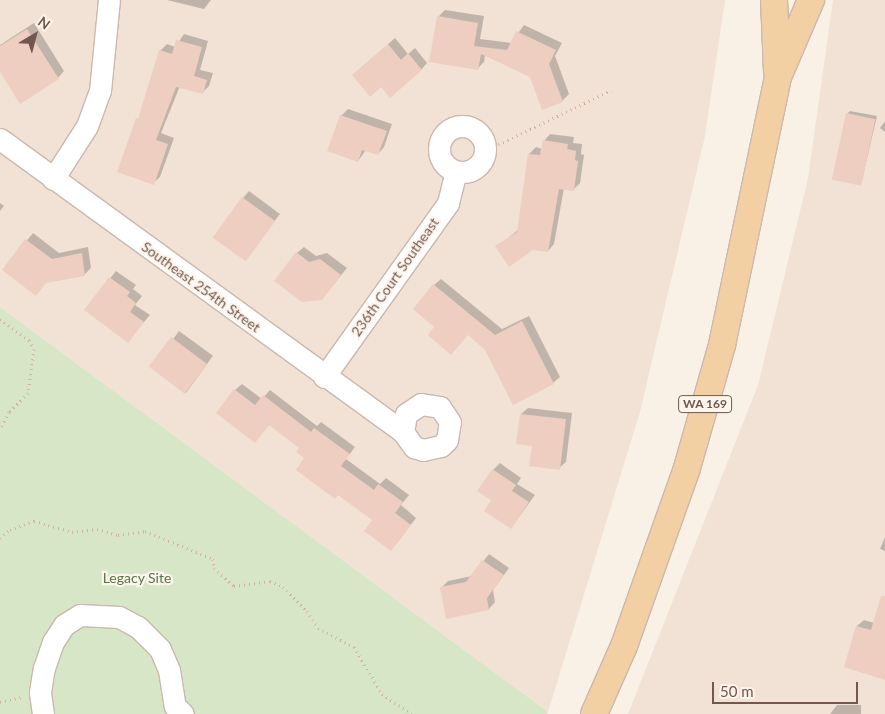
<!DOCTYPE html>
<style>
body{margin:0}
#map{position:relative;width:885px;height:714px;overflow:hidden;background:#faf1e6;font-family:Lato,sans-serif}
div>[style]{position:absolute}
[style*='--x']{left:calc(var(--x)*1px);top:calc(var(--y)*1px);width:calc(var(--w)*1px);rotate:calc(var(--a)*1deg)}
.residential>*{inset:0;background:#f1e2d5}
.green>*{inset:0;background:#d6e6c6}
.shadow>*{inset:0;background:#0003;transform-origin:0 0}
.building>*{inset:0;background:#edcec0;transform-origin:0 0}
.path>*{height:3px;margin-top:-1.5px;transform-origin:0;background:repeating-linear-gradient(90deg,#d2b2a4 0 1px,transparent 0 5px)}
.roads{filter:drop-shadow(1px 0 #cbb8ad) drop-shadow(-1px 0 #cbb8ad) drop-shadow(0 1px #cbb8ad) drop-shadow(0 -1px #cbb8ad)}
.minor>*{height:21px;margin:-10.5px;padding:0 10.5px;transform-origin:10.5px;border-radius:10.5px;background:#fff}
.minor>.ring{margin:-10.5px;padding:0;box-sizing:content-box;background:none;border:21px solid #fff;border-radius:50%}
.major>*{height:26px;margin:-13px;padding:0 13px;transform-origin:13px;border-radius:13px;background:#f3cfa4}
span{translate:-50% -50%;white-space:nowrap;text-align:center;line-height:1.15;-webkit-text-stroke:4.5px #fdf5ec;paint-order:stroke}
.shield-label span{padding:1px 4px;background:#fdf5ec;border:1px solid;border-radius:4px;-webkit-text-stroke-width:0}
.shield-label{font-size:12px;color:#71574d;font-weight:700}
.street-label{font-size:14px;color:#71574d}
.park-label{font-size:14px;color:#587646}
.north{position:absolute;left:10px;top:10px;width:50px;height:50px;-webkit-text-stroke:4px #fdf5ec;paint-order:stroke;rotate:37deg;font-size:14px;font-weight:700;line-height:20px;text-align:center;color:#71574d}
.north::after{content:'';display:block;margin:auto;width:18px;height:22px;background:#71574d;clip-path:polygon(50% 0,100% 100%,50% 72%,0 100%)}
.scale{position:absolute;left:712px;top:682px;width:146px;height:22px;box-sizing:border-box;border:2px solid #71574d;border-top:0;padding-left:6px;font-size:15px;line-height:18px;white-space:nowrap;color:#71574d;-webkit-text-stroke:4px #fdf5ec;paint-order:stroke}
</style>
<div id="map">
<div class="residential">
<i style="clip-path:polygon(0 0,725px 0,705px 136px,640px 412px,548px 712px,0 307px)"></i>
<i style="clip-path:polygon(833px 0,885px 0,885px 714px,628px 714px,758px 385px,808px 178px)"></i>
</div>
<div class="green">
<i style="clip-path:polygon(0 307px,548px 712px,547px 714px,0 714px)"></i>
</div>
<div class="shadow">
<i style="clip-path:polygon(167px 0,211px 0,204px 9px)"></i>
<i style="clip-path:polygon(445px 10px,484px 16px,480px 39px,511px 43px,524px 25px,562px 43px,555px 56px,569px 94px,562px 101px,531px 76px,485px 55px,484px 62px,477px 69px,438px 17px)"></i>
<i style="clip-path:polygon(34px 23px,64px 71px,58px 78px,0 70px,0 45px)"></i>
<i style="clip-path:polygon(184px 34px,208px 41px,200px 70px,213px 73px,209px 86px,202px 93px,180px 86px,161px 133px,174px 138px,160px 177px,153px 183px,118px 171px,141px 114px,160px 51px,167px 44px,175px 47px)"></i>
<i style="clip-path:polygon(395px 38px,408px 54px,415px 48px,427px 63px,421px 70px,381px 86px,360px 69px)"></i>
<i style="clip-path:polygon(348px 109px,392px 124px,384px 147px,378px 154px,366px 150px,358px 161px,341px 116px)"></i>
<i style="clip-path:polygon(850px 111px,877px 116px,861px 184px,847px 114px)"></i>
<i style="clip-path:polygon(885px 121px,885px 132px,880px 128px)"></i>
<i style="clip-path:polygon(550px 134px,574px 137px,573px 143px,582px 144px,581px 154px,584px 155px,580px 183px,573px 190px,564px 188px,554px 244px,548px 251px,497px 247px,518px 230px,529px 154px,536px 147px,542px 149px,544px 141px)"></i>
<i style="clip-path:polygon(249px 191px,280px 214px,245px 260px,243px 198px)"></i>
<i style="clip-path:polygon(0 203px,4px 206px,0 211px)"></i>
<i style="clip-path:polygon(33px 233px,59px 253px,88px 247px,91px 268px,84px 275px,3px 270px)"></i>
<i style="clip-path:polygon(304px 247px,316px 256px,327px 253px,347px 268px,322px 299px,297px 253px)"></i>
<i style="clip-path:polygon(116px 271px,136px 285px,133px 289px,142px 296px,135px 305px,150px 315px,128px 341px,85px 310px)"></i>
<i style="clip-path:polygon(441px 279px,502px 329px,529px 316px,560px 377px,553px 383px,486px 349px,468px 333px,436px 327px,434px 285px)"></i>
<i style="left:179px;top:331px;width:42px;height:46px;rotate:36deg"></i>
<i style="clip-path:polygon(242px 384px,262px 399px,270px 390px,317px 426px,321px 422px,355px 447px,346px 459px,380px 484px,386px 478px,409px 495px,401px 505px,416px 518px,397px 543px,306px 457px,301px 448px,270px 424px,255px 441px,235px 390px)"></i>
<i style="clip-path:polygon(528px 408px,572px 413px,566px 462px,559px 468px,533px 445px,521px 414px)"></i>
<i style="clip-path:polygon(500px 463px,521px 478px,517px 484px,535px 495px,511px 528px,493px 500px,493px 470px)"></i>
<i style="clip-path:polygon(885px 537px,885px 551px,880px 549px)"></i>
<i style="clip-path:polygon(489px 554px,509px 568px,493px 590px,495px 602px,489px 609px,441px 588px,448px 581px,472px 576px)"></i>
<i style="clip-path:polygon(885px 611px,885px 678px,857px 626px,864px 620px,874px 623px)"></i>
<i style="clip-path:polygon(837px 705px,861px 705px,861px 714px,830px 714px)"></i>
</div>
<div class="building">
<i style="clip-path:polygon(437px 16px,478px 23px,474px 46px,507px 50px,516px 31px,556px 50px,549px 64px,563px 102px,542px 110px,530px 77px,481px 54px,478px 70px,429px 62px)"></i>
<i style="clip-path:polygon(27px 29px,59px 79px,20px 104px,0 72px,0 46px)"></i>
<i style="clip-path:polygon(176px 40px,202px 47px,194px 76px,207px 80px,203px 94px,176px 87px,156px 140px,168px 144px,154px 185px,117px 172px,136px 118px,138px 119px,159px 50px,172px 54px)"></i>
<i style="clip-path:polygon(388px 44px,401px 60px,408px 53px,422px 70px,390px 98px,381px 87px,370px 97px,352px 75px)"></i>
<i style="left:846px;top:113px;width:30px;height:68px;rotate:12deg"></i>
<i style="clip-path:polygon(340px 115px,387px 131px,378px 155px,362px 150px,358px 162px,327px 151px)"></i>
<i style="clip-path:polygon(543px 140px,568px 144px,567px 149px,576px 151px,575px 160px,578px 161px,574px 191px,559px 189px,548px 252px,533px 250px,509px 267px,495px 246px,517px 232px,528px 154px,540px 155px)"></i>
<i style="left:242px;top:197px;width:41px;height:50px;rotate:36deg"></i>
<i style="clip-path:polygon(25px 239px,52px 259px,82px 253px,85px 276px,46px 283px,36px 296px,2px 270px)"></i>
<i style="clip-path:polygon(296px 252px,309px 262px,320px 259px,341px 275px,322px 300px,302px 302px,274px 281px)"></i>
<i style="clip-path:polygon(109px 277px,130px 292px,127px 296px,136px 303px,130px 312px,144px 322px,128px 343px,84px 310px)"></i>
<i style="clip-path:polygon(433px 284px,495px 335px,522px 321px,554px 384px,513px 405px,485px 350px,468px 335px,451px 355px,428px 335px,434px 327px,413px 309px)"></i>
<i style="left:171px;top:337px;width:45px;height:37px;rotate:37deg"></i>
<i style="clip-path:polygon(234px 389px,255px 405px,263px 395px,311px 432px,314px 428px,350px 454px,341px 466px,374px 490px,378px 484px,403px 502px,395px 513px,411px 525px,391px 551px,364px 531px,372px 520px,338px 495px,335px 499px,296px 470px,304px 458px,296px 452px,299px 448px,269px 425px,255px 443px,216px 413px)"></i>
<i style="clip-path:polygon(520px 414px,566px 419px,560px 470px,529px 466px,532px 446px,516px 444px)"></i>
<i style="clip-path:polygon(492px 469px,516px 485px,512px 491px,529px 502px,511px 529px,484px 511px,491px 500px,477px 491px)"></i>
<i style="clip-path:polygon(482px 560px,504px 575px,487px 598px,489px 610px,446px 619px,440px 587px,466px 582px)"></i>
<i style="clip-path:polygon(881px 596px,885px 596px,885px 680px,844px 667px,856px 626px,871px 630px)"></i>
</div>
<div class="path">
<i style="--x:485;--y:151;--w:140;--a:-25.8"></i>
<i style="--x:0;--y:319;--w:36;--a:36"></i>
<i style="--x:29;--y:340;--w:10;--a:61"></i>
<i style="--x:34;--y:349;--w:44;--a:97.8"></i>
<i style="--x:28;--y:393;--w:27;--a:135"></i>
<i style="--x:9;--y:412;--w:20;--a:117"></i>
<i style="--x:0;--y:538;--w:13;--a:-39"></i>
<i style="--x:10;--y:530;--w:26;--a:-21"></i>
<i style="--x:34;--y:521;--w:40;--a:16"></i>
<i style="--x:72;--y:532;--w:25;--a:-7"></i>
<i style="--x:97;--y:529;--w:22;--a:16"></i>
<i style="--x:118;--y:535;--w:27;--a:-8"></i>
<i style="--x:145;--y:531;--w:74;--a:22.4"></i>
<i style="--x:213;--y:559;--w:9;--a:84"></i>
<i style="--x:214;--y:568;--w:27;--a:42"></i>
<i style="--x:234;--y:586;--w:36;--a:-8"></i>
<i style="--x:270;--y:581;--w:14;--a:25"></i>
<i style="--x:283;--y:587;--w:34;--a:45"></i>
<i style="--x:307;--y:611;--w:20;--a:57"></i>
<i style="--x:318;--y:628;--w:41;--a:27.8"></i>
<i style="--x:354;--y:647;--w:55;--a:59.2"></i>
<i style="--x:382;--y:694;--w:36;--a:34"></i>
<i style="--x:0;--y:702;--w:22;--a:-13"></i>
</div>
<div class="roads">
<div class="minor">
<i class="ring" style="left:439px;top:126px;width:25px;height:25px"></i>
<i style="--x:0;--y:139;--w:498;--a:36"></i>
<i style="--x:403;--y:432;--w:19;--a:54"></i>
<i style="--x:414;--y:447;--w:9;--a:18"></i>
<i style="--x:423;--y:450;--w:18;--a:-13"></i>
<i style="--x:441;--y:446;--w:8;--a:-45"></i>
<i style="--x:447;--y:440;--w:18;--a:-81"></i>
<i style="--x:450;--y:422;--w:18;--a:-124"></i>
<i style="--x:440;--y:407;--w:19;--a:-171"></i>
<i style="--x:421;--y:404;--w:18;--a:146"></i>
<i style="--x:406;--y:414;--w:18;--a:99"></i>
<i style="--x:53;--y:179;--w:63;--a:-57.3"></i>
<i style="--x:87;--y:126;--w:37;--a:-70"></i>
<i style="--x:100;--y:91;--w:91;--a:-84.4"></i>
<i style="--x:324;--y:377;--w:214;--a:-54.5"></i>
<i style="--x:448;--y:203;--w:32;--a:-76"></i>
<i style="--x:43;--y:714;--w:22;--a:-98"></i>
<i style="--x:40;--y:692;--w:24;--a:-81"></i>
<i style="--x:44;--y:668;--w:28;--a:-71"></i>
<i style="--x:53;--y:642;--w:20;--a:-57"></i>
<i style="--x:64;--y:625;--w:19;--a:-32"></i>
<i style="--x:80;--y:615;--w:39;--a:3"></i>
<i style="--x:119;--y:617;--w:21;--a:28"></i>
<i style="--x:138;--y:627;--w:31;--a:45"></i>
<i style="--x:160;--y:649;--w:23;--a:67"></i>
<i style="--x:169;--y:670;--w:36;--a:81"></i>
<i style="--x:175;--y:706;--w:11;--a:45"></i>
</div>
<div class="major">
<i style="--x:774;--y:0;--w:71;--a:87.6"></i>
<i style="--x:594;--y:714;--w:74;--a:-66.2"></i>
<i style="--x:624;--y:646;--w:189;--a:-70.5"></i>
<i style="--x:687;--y:468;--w:128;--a:-74.1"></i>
<i style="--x:722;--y:345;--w:274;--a:-78.2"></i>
<i style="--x:778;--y:77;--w:84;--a:-66.8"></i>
</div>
</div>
<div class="shield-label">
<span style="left:705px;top:404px">WA 169</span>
</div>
<div class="street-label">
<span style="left:395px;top:277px;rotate:-55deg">236th Court Southeast</span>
<span style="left:201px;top:287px;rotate:36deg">Southeast 254th Street</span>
</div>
<div class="park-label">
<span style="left:137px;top:578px">Legacy Site</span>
</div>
<div class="north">N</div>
<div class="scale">50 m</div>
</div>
